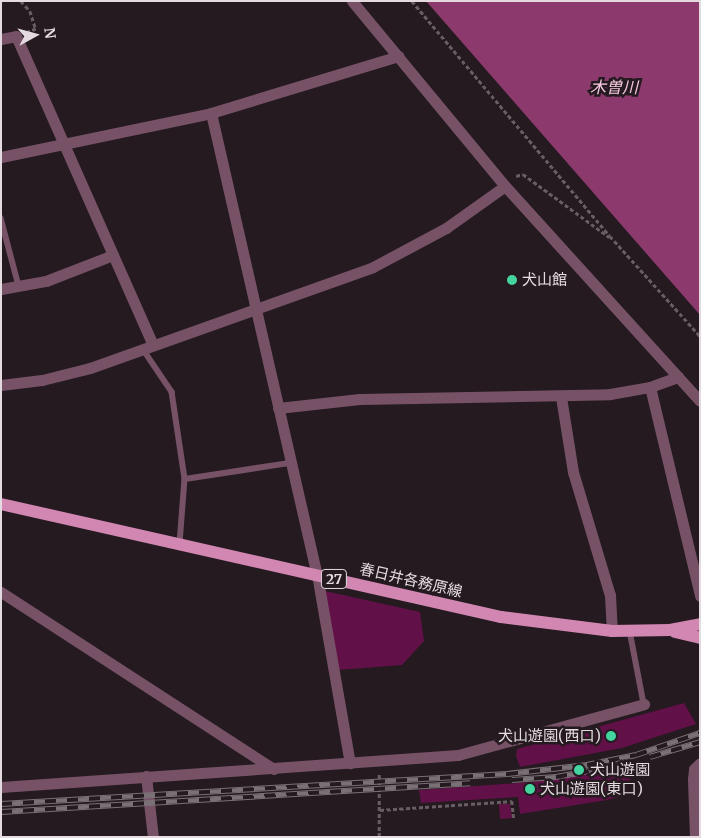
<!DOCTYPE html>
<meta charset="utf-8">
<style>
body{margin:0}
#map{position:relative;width:701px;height:838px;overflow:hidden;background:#241a20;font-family:Merriweather,"Noto Sans JP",serif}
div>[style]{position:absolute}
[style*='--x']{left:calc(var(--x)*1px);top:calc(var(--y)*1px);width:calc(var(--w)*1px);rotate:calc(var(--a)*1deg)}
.water>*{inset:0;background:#8c396d}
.building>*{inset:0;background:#621048}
.path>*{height:2.5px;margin-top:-1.25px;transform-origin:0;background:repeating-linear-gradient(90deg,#675d63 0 4px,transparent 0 6.5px)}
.lane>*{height:5.5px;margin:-2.75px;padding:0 2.75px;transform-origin:2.75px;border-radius:2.75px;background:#775267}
.street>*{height:11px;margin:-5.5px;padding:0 5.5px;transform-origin:5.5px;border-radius:5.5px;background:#775267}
.primary>*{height:12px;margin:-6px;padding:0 6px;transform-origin:6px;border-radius:6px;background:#d286b2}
.rail>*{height:5.5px;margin-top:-2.75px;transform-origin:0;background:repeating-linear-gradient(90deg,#241a20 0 11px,#7a7176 0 22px);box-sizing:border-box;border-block:1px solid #7a7176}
.dots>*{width:14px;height:14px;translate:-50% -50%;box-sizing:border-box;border:2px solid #241a20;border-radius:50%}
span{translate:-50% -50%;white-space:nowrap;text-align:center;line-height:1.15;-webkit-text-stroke:5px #241a20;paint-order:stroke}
.shield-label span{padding:1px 4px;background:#241a20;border:1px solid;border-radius:4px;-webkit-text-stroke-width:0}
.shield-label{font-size:14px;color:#e3dbdf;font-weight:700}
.poi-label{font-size:15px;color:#e3dbdf}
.left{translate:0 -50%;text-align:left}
.right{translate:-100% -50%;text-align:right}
.street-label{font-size:15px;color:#e3dbdf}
.water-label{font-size:16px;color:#f8c9e3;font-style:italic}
.frame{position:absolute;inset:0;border:2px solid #e3dbdf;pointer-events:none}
.north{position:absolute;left:10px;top:10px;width:50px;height:50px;-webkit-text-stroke:4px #241a20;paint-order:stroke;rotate:83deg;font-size:14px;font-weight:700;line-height:20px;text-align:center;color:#e3dbdf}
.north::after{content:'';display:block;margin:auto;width:18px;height:22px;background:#e3dbdf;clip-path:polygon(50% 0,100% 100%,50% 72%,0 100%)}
</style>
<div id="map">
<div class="water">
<i style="clip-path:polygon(426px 1px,700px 1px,700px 315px)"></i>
</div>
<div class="building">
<i style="clip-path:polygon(325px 591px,420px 612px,424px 641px,402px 665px,337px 670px)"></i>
<i style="clip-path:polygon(684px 703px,696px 724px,622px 748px,520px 767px,516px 756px,517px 749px)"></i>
<i style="clip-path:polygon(635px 765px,625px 795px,607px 800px,520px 814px,518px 797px,421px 803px,419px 790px,533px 782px)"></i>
<i style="clip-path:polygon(499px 804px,510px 804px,512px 818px,500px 819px)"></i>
</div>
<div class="path">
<i style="--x:21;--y:1;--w:13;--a:48"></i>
<i style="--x:30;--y:11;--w:19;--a:72"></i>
<i style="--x:36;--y:29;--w:9;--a:159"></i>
<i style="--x:412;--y:1;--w:307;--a:49.9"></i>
<i style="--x:610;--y:236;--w:135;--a:48"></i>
<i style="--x:516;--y:176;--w:7;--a:-16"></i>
<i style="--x:523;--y:174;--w:107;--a:36.2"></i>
<i style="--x:380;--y:810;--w:132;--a:-3.9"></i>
<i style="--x:512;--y:801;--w:18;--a:84"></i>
<i style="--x:379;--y:837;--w:64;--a:-90"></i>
</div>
<div class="lane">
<i style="--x:1;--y:218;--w:70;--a:75.2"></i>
<i style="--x:143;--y:349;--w:52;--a:56"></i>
<i style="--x:172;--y:392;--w:88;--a:81.5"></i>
<i style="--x:185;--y:479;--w:65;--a:94.4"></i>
<i style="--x:185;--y:479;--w:106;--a:-8.7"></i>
<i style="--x:630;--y:631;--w:74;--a:79.1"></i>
</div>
<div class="street">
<i style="--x:352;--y:1;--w:240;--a:50.4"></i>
<i style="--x:505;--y:186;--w:290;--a:47.8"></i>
<i style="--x:1;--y:39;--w:15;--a:-11"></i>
<i style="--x:16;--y:36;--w:338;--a:66.1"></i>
<i style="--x:211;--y:113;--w:485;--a:77.1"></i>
<i style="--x:319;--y:586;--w:180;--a:80.1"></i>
<i style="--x:1;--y:157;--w:215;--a:-11.8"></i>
<i style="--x:211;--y:113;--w:196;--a:-16.9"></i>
<i style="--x:1;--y:289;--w:46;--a:-10.1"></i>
<i style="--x:46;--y:281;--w:72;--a:-21.2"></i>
<i style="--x:1;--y:385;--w:41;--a:-7"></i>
<i style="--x:42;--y:380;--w:49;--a:-14"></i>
<i style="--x:90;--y:368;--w:300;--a:-19.6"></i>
<i style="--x:373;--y:267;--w:83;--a:-28.1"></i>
<i style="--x:446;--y:228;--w:72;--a:-35.4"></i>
<i style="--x:650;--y:387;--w:215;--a:76.5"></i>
<i style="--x:561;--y:397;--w:76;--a:80.9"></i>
<i style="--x:573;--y:472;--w:128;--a:73.3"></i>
<i style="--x:610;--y:595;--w:36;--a:87"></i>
<i style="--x:278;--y:408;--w:82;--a:-6.3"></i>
<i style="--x:360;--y:399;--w:250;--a:-1.1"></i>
<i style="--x:610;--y:394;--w:41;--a:-9.9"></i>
<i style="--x:650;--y:387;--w:30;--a:-20"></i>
<i style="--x:1;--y:592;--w:325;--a:33"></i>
<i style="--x:146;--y:776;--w:61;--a:83.5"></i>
<i style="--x:1;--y:787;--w:458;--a:-4"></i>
<i style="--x:458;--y:755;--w:193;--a:-15.3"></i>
<i style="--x:695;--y:837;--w:58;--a:-92"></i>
<i style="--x:693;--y:779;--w:10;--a:-84"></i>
<i style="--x:694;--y:769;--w:8;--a:-45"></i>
</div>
<div class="primary">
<i style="--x:1;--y:504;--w:513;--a:12.73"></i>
<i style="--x:501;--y:617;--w:112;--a:7.2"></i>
<i style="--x:612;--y:631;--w:58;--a:-1"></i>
<i style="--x:670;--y:630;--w:31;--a:-11"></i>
<i style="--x:675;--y:632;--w:26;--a:13"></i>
</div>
<div class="rail">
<i style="--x:650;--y:757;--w:52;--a:-16.7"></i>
<i style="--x:512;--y:780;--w:44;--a:-3.9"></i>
<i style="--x:556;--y:777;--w:68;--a:-10.2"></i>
<i style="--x:1;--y:804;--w:507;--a:-3.39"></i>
<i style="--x:507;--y:774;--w:81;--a:-6.4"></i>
<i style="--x:587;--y:765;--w:50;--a:-11.5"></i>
<i style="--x:636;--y:755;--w:68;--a:-19"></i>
<i style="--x:1;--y:812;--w:470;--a:-3.5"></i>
</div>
<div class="dots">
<i style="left:512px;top:280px;background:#44d49f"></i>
<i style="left:611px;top:736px;background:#44d49f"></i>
<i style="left:579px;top:770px;background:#44d49f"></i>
<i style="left:530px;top:789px;background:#44d49f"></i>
</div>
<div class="shield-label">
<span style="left:334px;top:579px">27</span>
</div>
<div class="poi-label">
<span class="left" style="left:522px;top:280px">犬山館</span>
<span class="right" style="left:601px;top:736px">犬山遊園(西口)</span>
<span class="left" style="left:590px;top:770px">犬山遊園</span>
<span class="left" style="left:540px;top:789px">犬山遊園(東口)</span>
</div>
<div class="street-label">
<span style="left:411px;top:580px;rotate:13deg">春日井各務原線</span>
</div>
<div class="water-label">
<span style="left:614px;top:87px">木曽川</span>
</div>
<div class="frame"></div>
<div class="north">N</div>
</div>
